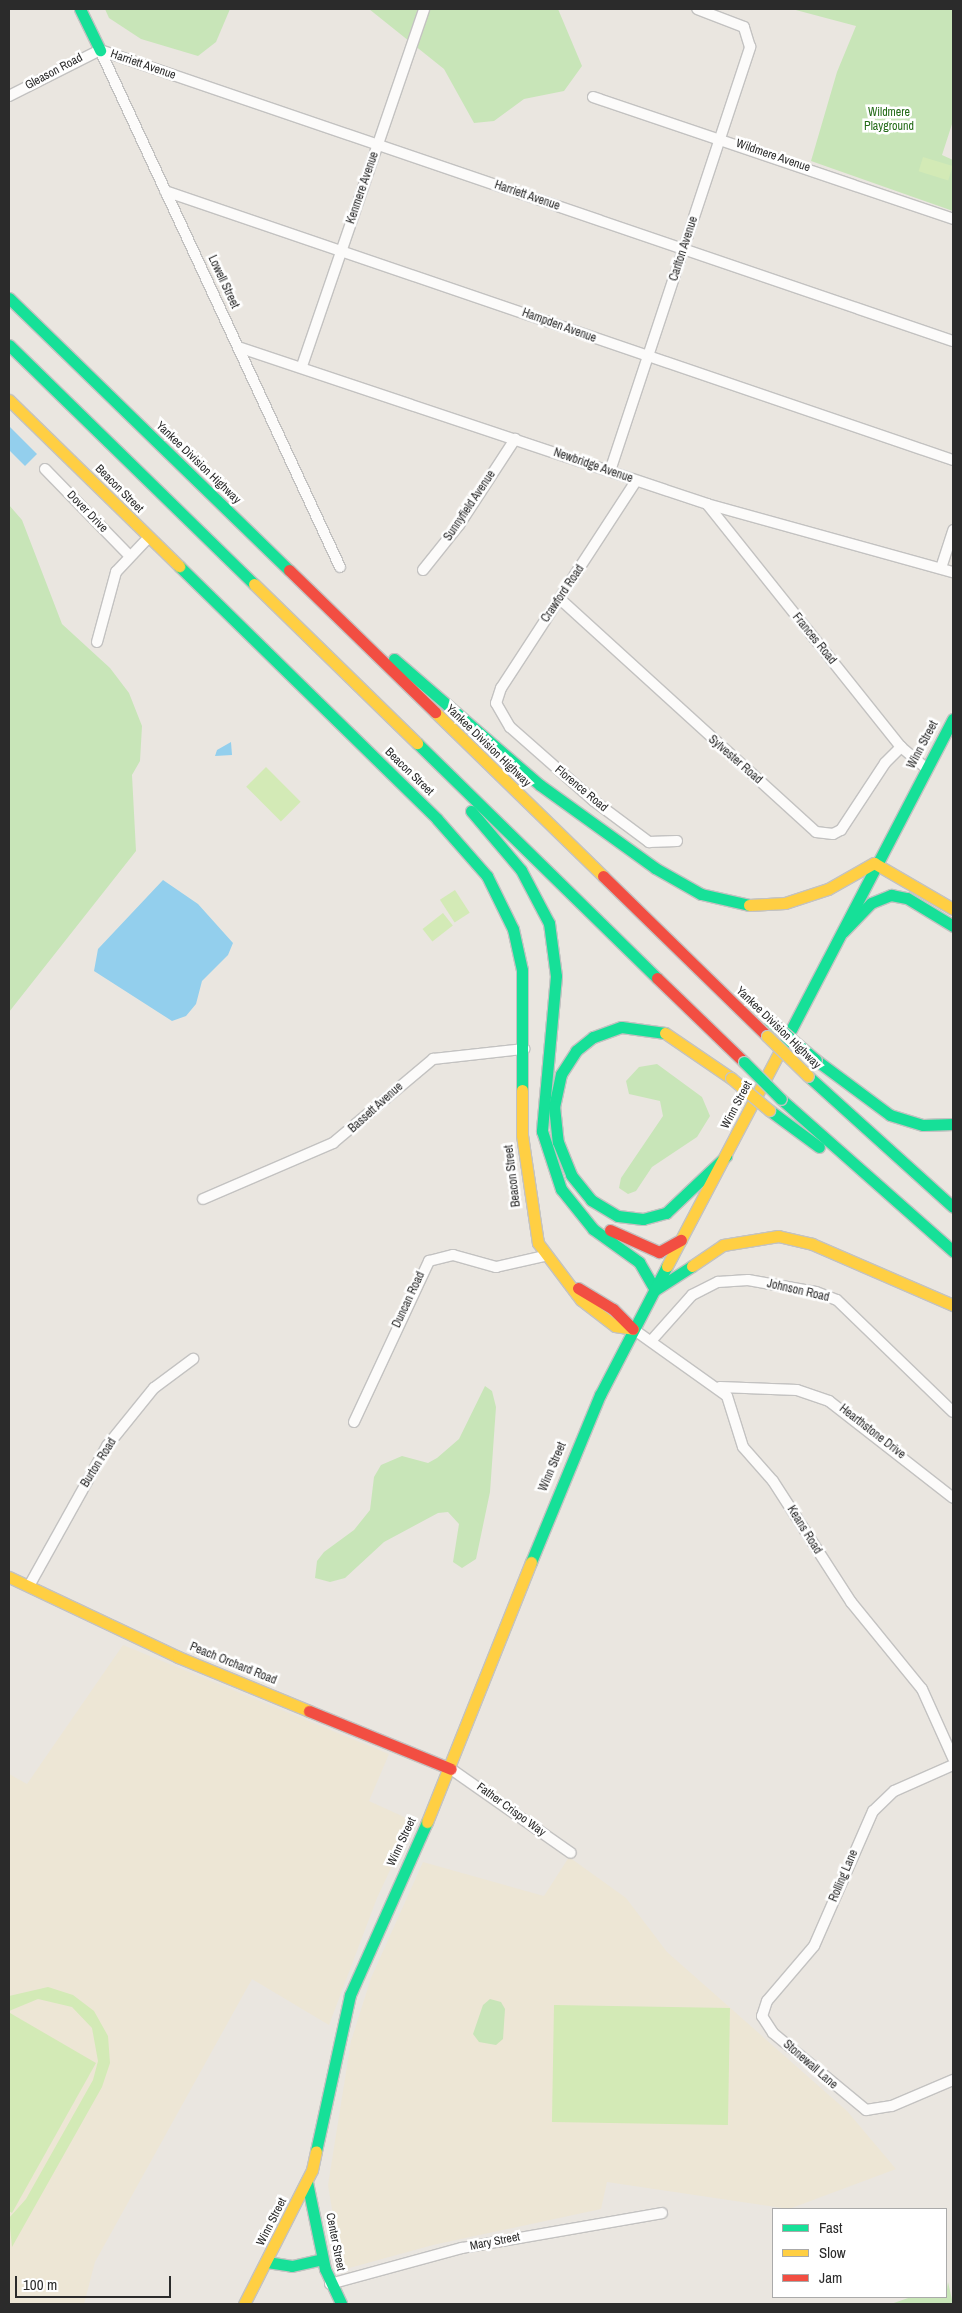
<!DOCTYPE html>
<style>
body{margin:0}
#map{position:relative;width:962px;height:2313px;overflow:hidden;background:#eae6e0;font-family:"Archivo Narrow",sans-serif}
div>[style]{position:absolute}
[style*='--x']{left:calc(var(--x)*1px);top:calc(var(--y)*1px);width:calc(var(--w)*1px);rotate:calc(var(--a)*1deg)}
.education>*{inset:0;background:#ede6d5}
.green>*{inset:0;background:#c8e5b8}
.pitch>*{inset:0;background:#d3eab6;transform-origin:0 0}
.water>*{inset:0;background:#93cfed}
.roads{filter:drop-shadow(1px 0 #c3c2c1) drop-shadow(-1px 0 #c3c2c1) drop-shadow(0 1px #c3c2c1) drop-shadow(0 -1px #c3c2c1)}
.street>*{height:10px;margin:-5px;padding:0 5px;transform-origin:5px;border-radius:5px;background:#fcfbfa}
.fast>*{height:11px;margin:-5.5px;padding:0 5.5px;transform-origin:5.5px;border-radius:5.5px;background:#16e098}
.slow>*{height:11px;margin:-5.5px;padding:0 5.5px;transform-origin:5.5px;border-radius:5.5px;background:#ffcf43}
.jam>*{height:11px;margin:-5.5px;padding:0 5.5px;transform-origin:5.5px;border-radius:5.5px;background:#f24e42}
.bridges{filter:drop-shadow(1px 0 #c5c4c1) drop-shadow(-1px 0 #c5c4c1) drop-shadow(0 1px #c5c4c1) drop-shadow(0 -1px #c5c4c1)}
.fast-bridge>*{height:11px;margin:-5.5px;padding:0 5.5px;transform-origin:5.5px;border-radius:5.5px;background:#16e098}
.slow-bridge>*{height:11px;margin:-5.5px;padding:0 5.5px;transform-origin:5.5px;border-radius:5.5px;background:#ffcf43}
span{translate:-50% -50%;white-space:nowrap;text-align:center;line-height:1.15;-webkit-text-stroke:5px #fff;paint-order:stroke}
.street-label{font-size:12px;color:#2b2b2b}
.park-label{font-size:12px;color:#246b18}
.frame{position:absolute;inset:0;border:10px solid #2b2b2b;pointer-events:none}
.legend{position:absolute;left:772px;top:2208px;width:175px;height:90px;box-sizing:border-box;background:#fff;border:1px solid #aaa;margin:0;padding:6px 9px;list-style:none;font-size:15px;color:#2b2b2b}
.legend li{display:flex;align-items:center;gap:10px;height:25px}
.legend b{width:25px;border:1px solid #aaa}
.scale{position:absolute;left:15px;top:2276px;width:156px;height:22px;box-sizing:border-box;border:2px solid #2b2b2b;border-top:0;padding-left:6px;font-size:15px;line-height:18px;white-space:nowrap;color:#2b2b2b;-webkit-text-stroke:4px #fff;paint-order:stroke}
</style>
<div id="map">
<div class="education">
<i style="clip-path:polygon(123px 1645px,389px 1754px,369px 1801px,413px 1821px,377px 1898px,329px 2025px,252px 1979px,95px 2262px,84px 2304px,9px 2304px,9px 1774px,27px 1784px)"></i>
<i style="clip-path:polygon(569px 1857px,626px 1898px,667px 1952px,847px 2111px,896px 2169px,789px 2209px,607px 2182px,601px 2209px,433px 2245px,342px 2270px,328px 2185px,351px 2041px,371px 1978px,423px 1862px,544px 1896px)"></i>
</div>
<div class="green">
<i style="clip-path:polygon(105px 9px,230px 9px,216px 42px,198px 56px,141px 39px,109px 18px)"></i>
<i style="clip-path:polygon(369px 9px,558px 9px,582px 66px,564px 91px,524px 99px,494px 121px,474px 123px,444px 69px)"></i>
<i style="clip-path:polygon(792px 9px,953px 9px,953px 121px,942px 155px,953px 160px,953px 211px,811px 161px,837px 72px,856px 26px)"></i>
<i style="clip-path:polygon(9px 505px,22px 520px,62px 624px,110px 668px,129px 693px,142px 726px,140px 761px,132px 775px,136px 851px,9px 1012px)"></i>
<i style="clip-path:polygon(657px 1064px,702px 1097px,710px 1116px,697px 1137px,652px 1167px,636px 1191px,628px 1194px,619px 1188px,621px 1178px,663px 1116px,660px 1101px,629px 1094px,626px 1081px,639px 1067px)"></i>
<i style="clip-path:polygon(485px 1386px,492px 1391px,496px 1407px,490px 1492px,476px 1559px,462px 1568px,453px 1562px,459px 1524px,448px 1512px,438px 1513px,384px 1542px,345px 1578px,330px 1582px,315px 1578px,317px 1561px,324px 1552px,354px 1530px,370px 1510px,374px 1477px,381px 1465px,402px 1456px,428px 1463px,437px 1458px,459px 1439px)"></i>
<i style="clip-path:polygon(490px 1999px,501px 2002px,505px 2009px,503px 2039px,496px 2045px,479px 2042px,473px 2034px,483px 2005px)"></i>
<i style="clip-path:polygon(948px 2282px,953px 2304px,891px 2304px,911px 2297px,946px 2297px)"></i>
</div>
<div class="pitch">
<i style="left:923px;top:157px;width:31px;height:15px;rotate:17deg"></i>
<i style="left:266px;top:767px;width:49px;height:28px;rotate:45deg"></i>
<i style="left:455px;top:890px;width:27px;height:18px;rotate:57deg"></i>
<i style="left:443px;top:913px;width:16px;height:26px;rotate:52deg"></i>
<i style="clip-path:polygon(48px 1987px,73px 1995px,94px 2011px,108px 2036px,110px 2063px,102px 2087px,12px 2247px,9px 2218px,26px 2199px,93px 2080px,98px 2061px,92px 2028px,72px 2007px,38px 1999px,9px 2011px,9px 1996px)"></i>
<i style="left:554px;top:2005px;width:176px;height:117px;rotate:1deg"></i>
<i style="clip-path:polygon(10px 2013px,96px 2063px,12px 2213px,9px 2211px)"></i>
</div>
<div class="water">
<i style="clip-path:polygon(9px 426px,37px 454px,25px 466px,9px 450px)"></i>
<i style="clip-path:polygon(231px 742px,232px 755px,215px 756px,217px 750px)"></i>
<i style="clip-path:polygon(163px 880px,198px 904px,233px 943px,228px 955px,202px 981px,196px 1004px,186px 1016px,172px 1021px,94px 971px,98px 949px)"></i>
</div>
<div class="roads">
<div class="street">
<i style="--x:100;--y:50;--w:901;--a:18.84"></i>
<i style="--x:100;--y:50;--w:570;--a:65.1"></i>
<i style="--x:9;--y:96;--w:102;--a:-26.8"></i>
<i style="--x:593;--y:97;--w:380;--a:18.7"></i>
<i style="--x:165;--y:191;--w:833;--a:18.85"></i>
<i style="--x:238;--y:347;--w:495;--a:18.5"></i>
<i style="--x:707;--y:504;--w:255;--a:15.5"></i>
<i style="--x:302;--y:366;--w:377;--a:-71.1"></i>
<i style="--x:45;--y:469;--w:120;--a:45.7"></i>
<i style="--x:610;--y:471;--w:447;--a:-71.7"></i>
<i style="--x:750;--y:47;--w:21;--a:-107"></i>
<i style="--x:744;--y:27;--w:50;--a:-159"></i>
<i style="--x:636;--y:481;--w:247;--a:123.1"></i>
<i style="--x:501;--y:688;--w:16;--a:108"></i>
<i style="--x:496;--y:703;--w:28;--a:60"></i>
<i style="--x:510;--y:727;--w:112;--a:41.4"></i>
<i style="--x:594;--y:801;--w:69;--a:36.7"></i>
<i style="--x:649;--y:842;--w:28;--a:-2"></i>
<i style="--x:707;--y:504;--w:311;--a:51.4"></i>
<i style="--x:901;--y:747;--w:33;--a:40"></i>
<i style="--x:941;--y:568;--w:40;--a:-72"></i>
<i style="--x:423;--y:570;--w:58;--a:-51.3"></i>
<i style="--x:459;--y:525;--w:103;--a:-56.9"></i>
<i style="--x:560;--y:599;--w:346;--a:42.3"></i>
<i style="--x:816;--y:832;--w:17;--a:7"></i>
<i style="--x:833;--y:834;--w:9;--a:-27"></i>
<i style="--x:841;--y:830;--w:80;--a:-56.7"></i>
<i style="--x:885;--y:763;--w:23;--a:-45"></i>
<i style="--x:97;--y:642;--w:73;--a:-74.8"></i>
<i style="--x:116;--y:572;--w:48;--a:-46.7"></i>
<i style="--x:203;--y:1199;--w:142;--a:-23.3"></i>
<i style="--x:333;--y:1143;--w:131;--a:-40"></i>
<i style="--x:433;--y:1059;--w:92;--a:-6.3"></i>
<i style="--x:633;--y:1329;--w:115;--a:35.5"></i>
<i style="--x:727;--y:1396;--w:53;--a:72.6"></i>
<i style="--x:743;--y:1447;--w:45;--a:48.6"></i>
<i style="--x:773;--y:1481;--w:144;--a:57.2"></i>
<i style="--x:851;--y:1602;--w:112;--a:50.8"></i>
<i style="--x:922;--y:1689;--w:76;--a:65.8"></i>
<i style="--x:651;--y:1341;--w:62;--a:-48.3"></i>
<i style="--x:692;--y:1295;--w:29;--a:-27"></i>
<i style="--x:718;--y:1282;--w:30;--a:-4"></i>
<i style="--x:748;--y:1280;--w:69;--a:10"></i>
<i style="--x:816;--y:1292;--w:22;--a:21"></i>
<i style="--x:837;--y:1300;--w:161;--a:44"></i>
<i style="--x:720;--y:1387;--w:77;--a:2.2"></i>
<i style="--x:797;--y:1390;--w:34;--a:19"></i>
<i style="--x:829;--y:1401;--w:157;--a:38"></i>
<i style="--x:354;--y:1422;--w:178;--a:-65"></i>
<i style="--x:429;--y:1261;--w:25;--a:-14"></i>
<i style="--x:453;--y:1255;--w:45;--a:15.6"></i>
<i style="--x:496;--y:1267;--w:49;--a:-12.9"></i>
<i style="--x:29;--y:1586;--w:160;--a:-60.9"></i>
<i style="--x:107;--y:1446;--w:75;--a:-51"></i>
<i style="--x:154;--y:1388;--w:49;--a:-36.6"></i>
<i style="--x:953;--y:1765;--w:64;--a:156.2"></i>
<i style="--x:894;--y:1791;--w:29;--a:136"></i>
<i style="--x:873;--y:1811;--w:147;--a:113.6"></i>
<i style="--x:814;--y:1946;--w:72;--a:130.5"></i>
<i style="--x:767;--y:2001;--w:16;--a:108"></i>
<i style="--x:762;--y:2016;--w:20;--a:57"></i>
<i style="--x:773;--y:2033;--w:121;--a:39.6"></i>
<i style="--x:866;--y:2110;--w:26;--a:-9"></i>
<i style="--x:892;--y:2106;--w:66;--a:-23.1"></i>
<i style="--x:451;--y:1769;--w:146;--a:35"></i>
<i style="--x:330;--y:2284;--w:137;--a:-15.3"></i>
<i style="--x:462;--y:2248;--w:203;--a:-9.9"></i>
</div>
<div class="fast">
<i style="--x:80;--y:9;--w:46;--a:64"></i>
<i style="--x:9;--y:298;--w:390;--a:44.2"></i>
<i style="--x:9;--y:345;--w:342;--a:44.3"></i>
<i style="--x:179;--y:566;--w:361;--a:44.4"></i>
<i style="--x:437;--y:819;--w:76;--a:48.7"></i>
<i style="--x:487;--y:876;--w:59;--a:63.9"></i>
<i style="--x:513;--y:929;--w:42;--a:77.6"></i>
<i style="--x:522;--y:970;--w:120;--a:90"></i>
<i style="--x:394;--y:659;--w:193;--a:40.8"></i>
<i style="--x:540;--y:785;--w:142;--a:35.8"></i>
<i style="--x:655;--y:868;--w:53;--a:29.5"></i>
<i style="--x:701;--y:894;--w:49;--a:12.9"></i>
<i style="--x:417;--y:743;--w:336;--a:44.4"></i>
<i style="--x:471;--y:811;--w:77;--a:49.7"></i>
<i style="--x:521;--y:870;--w:60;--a:62.2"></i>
<i style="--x:549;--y:923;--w:53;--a:82.5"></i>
<i style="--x:556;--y:976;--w:156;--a:95.2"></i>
<i style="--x:542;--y:1131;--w:61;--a:71.9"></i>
<i style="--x:561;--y:1189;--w:51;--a:51.3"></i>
<i style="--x:593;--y:1229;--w:57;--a:35.7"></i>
<i style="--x:639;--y:1262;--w:32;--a:60"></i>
<i style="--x:655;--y:1290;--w:44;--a:-33"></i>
<i style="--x:843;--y:932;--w:40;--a:-46"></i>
<i style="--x:871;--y:903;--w:22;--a:-22"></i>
<i style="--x:891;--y:895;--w:16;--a:11"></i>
<i style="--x:907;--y:898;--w:54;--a:31.3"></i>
<i style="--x:665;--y:1033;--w:44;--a:-172.2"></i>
<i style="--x:621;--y:1027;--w:30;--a:160"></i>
<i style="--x:593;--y:1037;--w:22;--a:141"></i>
<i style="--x:576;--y:1051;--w:27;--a:123"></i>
<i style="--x:561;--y:1074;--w:33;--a:102"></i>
<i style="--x:554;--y:1106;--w:36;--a:84"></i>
<i style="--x:558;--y:1142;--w:35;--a:68"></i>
<i style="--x:571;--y:1175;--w:32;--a:51"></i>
<i style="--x:591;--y:1200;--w:31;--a:31"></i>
<i style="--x:618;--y:1216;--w:25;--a:7"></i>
<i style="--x:643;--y:1219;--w:24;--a:-15"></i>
<i style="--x:666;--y:1213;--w:83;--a:-43.5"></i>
<i style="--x:781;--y:1049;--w:372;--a:-62.5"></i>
<i style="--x:816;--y:1060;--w:92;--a:36.6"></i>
<i style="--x:890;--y:1115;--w:34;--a:17"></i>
<i style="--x:923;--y:1125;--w:30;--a:-2"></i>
<i style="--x:808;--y:1076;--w:195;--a:42.1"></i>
<i style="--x:781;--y:1099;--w:230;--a:41.5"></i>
<i style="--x:769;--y:1110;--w:62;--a:36.5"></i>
<i style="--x:531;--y:1562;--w:181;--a:-67.6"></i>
<i style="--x:600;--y:1395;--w:145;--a:-62.6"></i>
<i style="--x:316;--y:2151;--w:160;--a:-77.7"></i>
<i style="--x:350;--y:1995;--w:189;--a:-66"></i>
<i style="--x:307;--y:2182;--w:89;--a:78.3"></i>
<i style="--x:325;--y:2269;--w:38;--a:65"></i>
<i style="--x:267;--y:2262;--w:25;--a:9"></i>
<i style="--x:292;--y:2266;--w:31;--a:-13"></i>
</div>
<div class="slow">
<i style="--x:9;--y:400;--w:238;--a:44.3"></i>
<i style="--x:254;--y:584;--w:228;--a:44.3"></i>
<i style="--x:435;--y:712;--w:235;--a:44.3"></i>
<i style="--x:749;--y:905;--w:36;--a:-3"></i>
<i style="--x:785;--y:903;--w:45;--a:-18"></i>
<i style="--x:828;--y:889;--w:53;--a:-29.5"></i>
<i style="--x:874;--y:863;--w:91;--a:30.2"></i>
<i style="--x:665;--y:1033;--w:80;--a:34.3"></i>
<i style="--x:522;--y:1090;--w:45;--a:90"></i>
<i style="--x:522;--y:1135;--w:109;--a:81.6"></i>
<i style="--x:538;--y:1243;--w:71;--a:53"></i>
<i style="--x:581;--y:1300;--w:43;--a:37.4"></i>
<i style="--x:615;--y:1326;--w:18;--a:9"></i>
<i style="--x:667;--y:1266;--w:245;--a:-62.3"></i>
<i style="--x:692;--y:1266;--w:37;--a:-34"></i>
<i style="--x:723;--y:1245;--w:56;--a:-9.3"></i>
<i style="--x:778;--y:1236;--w:35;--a:13"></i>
<i style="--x:812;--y:1244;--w:154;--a:23.4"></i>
<i style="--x:9;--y:1577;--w:187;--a:25.3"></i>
<i style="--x:178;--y:1657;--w:142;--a:22.4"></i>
<i style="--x:427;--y:1822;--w:280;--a:-68.2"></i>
<i style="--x:244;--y:2304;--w:150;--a:-63.1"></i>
<i style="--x:312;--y:2170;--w:19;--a:-78"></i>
</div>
<div class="jam">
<i style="--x:289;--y:570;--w:204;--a:44.2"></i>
<i style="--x:603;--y:876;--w:229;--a:44.3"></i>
<i style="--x:657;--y:978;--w:121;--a:44"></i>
<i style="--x:610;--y:1230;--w:54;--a:24.2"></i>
<i style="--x:659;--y:1252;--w:25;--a:-29"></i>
<i style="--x:578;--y:1288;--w:41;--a:31"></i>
<i style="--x:613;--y:1309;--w:28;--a:45"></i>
<i style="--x:309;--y:1711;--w:153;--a:22.2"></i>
</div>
</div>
<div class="bridges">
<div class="fast-bridge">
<i style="--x:770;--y:1021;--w:60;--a:40.3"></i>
<i style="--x:744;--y:1062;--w:52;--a:45"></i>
</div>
<div class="slow-bridge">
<i style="--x:767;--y:1036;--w:57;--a:44.3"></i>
<i style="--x:731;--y:1078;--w:50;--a:40.1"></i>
</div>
</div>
<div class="street-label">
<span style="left:143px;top:65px;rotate:19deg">Harriett Avenue</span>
<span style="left:54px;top:72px;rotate:-28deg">Gleason Road</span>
<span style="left:773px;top:156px;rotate:19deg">Wildmere Avenue</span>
<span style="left:363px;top:188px;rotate:-71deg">Kenmere Avenue</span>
<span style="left:527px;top:196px;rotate:19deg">Harriett Avenue</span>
<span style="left:684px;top:249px;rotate:-72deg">Carlton Avenue</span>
<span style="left:223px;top:282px;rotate:65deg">Lowell Street</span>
<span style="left:559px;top:326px;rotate:20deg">Hampden Avenue</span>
<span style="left:198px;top:463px;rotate:44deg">Yankee Division Highway</span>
<span style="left:593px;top:466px;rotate:19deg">Newbridge Avenue</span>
<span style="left:119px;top:489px;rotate:45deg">Beacon Street</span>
<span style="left:470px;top:506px;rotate:-56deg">Sunnyfield Avenue</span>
<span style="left:87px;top:512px;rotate:46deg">Dover Drive</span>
<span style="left:563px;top:594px;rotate:-56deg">Crawford Road</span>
<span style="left:814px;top:639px;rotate:51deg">Frances Road</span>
<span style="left:923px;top:745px;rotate:-62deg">Winn Street</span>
<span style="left:488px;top:746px;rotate:44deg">Yankee Division Highway</span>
<span style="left:735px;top:760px;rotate:41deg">Sylvester Road</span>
<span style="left:409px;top:772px;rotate:44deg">Beacon Street</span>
<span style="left:581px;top:789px;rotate:40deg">Florence Road</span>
<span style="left:778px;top:1028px;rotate:44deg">Yankee Division Highway</span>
<span style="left:737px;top:1105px;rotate:-62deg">Winn Street</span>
<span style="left:376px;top:1108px;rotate:-42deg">Bassett Avenue</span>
<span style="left:513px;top:1176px;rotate:-97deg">Beacon Street</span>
<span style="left:798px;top:1291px;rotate:13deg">Johnson Road</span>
<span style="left:409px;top:1300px;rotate:-65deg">Duncan Road</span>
<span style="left:872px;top:1432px;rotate:38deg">Hearthstone Drive</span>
<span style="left:99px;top:1463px;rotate:-58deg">Burton Road</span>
<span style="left:553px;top:1467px;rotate:-67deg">Winn Street</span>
<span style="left:804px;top:1530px;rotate:58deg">Keans Road</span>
<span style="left:233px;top:1664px;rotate:22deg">Peach Orchard Road</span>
<span style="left:511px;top:1810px;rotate:36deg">Father Crispo Way</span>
<span style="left:402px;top:1842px;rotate:-65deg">Winn Street</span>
<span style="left:844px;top:1876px;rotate:-67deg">Rolling Lane</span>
<span style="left:810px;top:2065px;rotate:41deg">Stonewall Lane</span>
<span style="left:272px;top:2222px;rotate:-63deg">Winn Street</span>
<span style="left:335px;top:2242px;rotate:79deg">Center Street</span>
<span style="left:495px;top:2242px;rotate:-11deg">Mary Street</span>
</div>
<div class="park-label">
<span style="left:889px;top:120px">Wildmere<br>Playground</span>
</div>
<div class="frame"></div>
<ul class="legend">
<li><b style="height:6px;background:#16e098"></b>Fast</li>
<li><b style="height:6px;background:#ffcf43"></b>Slow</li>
<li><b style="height:6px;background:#f24e42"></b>Jam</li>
</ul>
<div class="scale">100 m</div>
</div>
